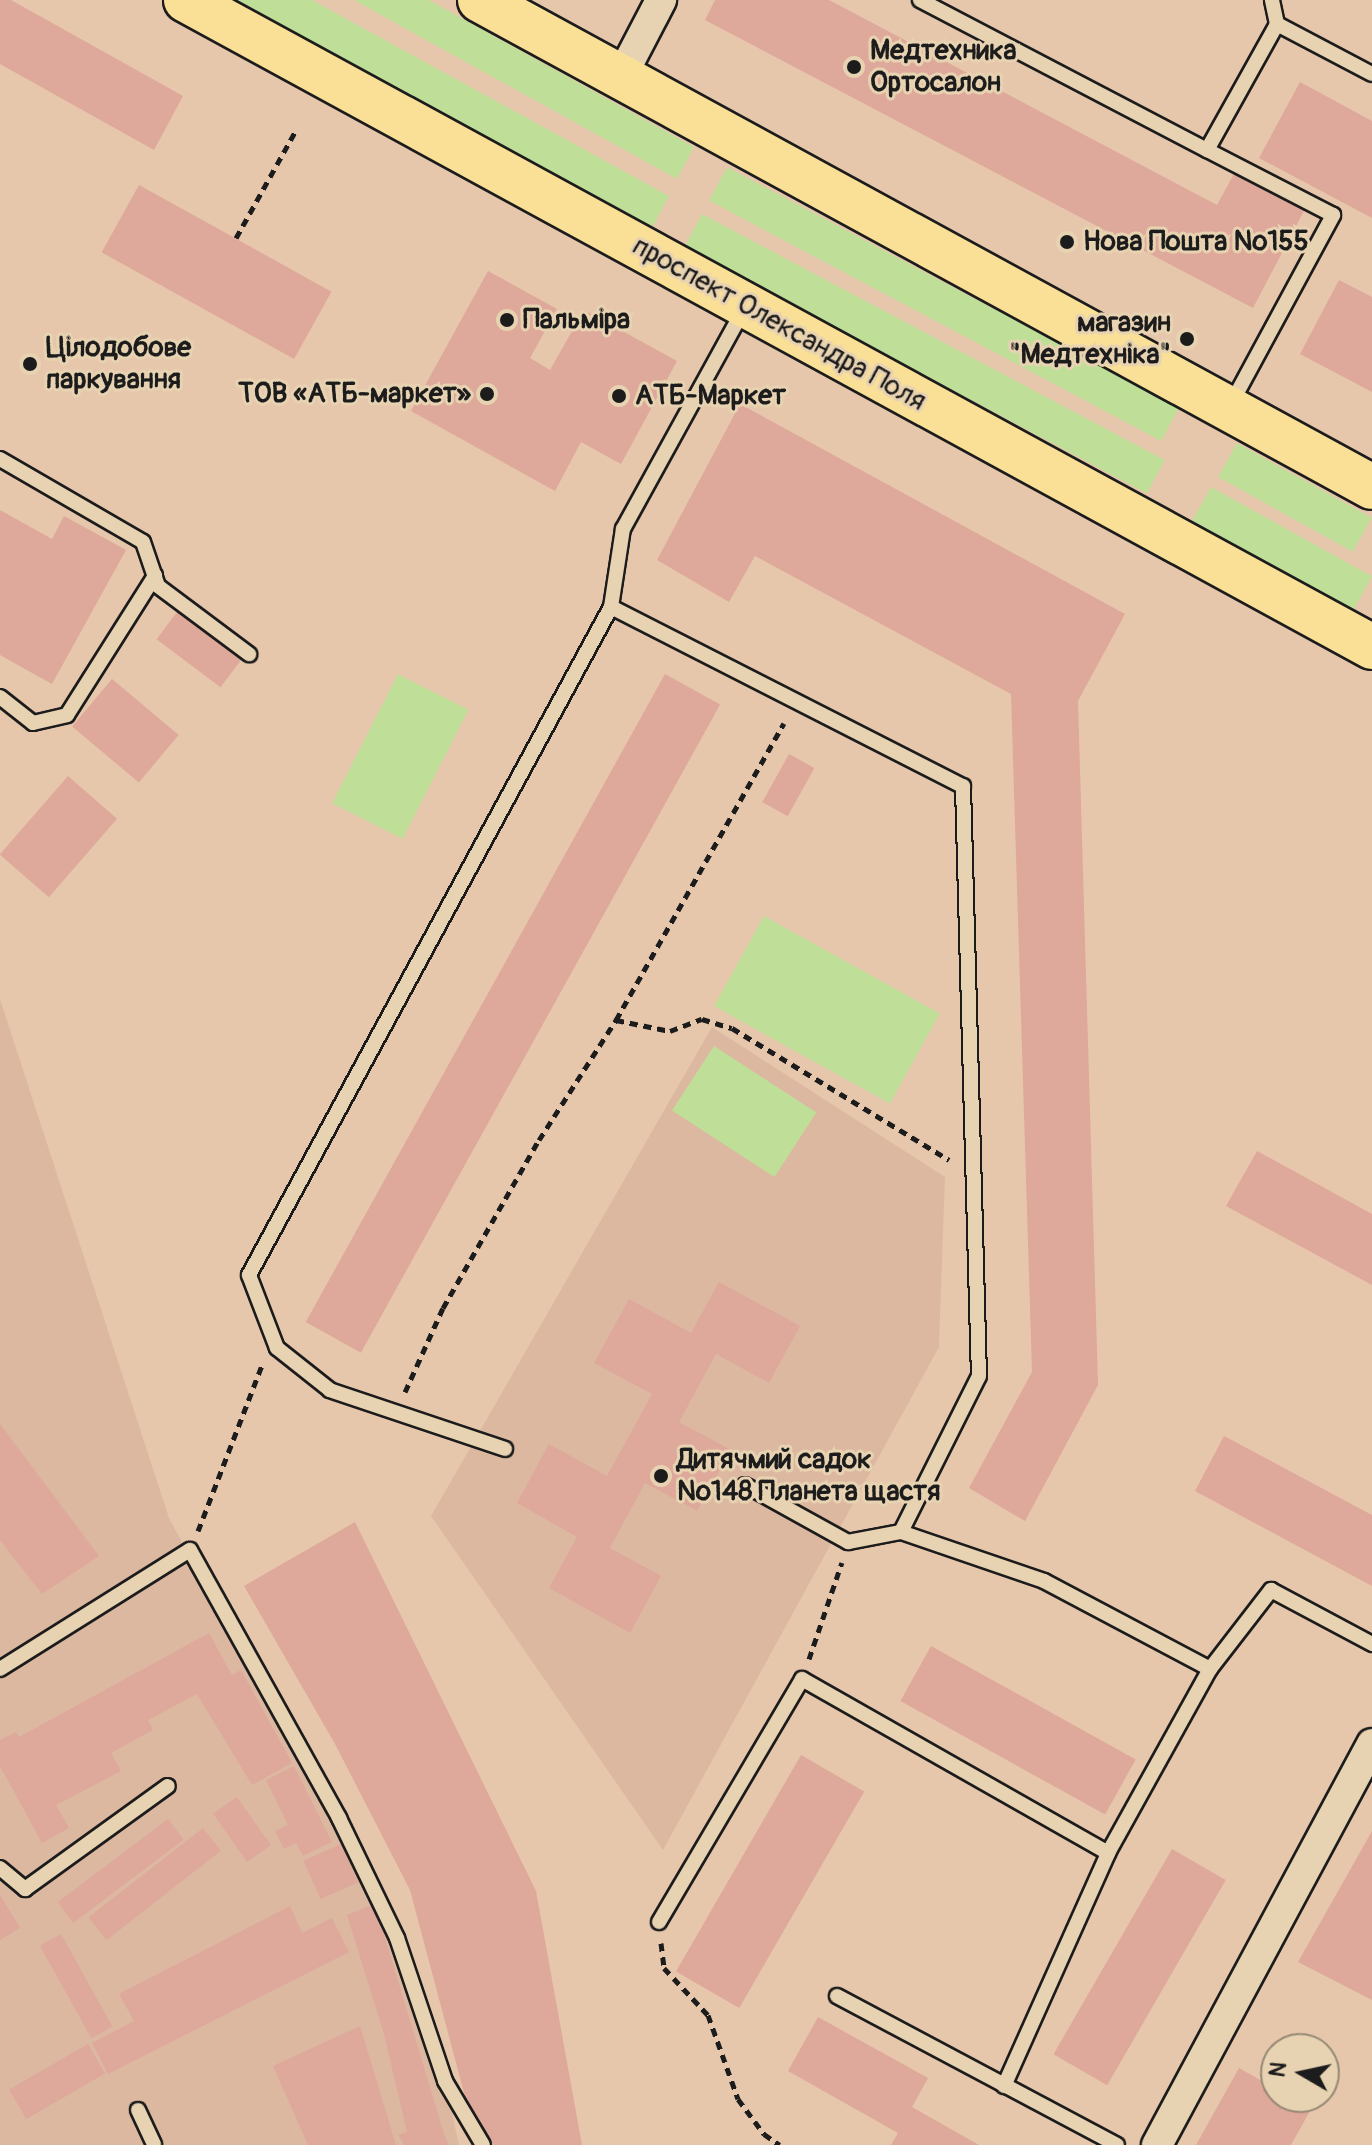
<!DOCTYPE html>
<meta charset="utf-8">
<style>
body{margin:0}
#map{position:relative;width:1372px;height:2145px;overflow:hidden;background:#e7c7ac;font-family:Pangolin,sans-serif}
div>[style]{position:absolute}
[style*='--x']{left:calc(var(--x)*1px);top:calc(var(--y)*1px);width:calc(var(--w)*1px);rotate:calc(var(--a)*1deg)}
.built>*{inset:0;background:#dcb8a1}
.green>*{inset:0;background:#bfdf98;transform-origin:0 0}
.building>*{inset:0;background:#dea89a;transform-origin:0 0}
.path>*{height:5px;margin-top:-2.5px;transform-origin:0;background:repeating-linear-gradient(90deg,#1c1c1c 0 8px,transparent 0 14px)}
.roads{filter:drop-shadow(2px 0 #1c1c1c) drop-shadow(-2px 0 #1c1c1c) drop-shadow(0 2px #1c1c1c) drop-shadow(0 -2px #1c1c1c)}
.service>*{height:14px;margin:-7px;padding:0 7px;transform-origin:7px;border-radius:7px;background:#e7d2b1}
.minor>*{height:30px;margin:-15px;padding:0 15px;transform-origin:15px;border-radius:15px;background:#e7d2b1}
.primary>*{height:44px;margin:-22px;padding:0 22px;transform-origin:22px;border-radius:22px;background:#fadf96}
.dots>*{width:22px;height:22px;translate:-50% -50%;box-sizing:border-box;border:4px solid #e7d2b1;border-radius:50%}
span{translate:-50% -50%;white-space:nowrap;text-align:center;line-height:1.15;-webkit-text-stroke:6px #e7d2b1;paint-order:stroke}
.poi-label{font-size:28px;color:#1c1c1c;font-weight:700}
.left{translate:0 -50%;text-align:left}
.right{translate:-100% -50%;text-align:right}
.street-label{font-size:28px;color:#1c1c1c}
.north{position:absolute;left:1260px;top:2033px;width:80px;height:80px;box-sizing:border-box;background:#e7d2b1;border:2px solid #968975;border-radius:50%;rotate:279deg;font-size:22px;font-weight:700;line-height:32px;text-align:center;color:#1c1c1c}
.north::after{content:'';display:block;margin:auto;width:28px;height:36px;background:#1c1c1c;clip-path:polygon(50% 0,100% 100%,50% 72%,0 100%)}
</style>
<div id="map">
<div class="built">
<i style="clip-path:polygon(0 999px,169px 1518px,397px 1938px,445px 2081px,459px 2145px,0 2145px)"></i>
<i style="clip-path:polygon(712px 1027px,945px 1177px,939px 1347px,663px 1850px,431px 1516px)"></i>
</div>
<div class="green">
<i style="clip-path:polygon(236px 0,312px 0,669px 196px,652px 228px)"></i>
<i style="clip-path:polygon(354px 0,429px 0,694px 147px,677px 179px)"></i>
<i style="left:727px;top:167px;width:512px;height:38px;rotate:28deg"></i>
<i style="left:702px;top:214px;width:524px;height:38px;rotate:28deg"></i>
<i style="left:1237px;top:443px;width:154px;height:39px;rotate:29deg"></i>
<i style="left:1211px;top:487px;width:184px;height:40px;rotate:29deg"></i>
<i style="left:398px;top:674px;width:79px;height:145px;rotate:27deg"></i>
<i style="left:764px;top:916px;width:201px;height:103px;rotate:29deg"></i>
<i style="left:714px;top:1046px;width:122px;height:77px;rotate:33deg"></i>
</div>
<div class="building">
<i style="clip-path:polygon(0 0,11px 0,183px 96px,154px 150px,0 64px)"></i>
<i style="clip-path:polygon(715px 0,829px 0,1217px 205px,1235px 172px,1305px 209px,1253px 308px,705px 20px)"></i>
<i style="clip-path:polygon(1300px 82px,1372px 121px,1372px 218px,1259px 158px)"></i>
<i style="left:139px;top:185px;width:220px;height:77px;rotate:29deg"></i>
<i style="clip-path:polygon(488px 271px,557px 309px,530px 358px,550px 370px,584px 310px,677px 361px,621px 464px,581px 442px,555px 491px,411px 411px)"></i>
<i style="clip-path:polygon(1339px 280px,1372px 297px,1372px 392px,1300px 354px)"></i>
<i style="clip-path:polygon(740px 404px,1125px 614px,1078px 701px,1098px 1385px,1025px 1521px,969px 1488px,1032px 1372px,1011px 694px,755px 556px,729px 602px,657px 560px)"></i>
<i style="clip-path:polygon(0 510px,52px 539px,64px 516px,126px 550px,52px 684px,0 655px)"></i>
<i style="left:177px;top:612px;width:80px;height:34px;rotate:37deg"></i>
<i style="left:665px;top:674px;width:63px;height:741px;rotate:29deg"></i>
<i style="left:112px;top:679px;width:87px;height:62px;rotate:40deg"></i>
<i style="left:789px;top:754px;width:29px;height:55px;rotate:29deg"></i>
<i style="left:68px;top:776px;width:65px;height:104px;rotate:41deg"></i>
<i style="clip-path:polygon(1257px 1151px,1372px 1214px,1372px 1285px,1226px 1206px)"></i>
<i style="clip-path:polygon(719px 1282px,800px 1326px,769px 1383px,716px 1354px,679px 1422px,731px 1450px,697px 1511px,645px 1483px,610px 1548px,661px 1576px,630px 1633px,549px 1588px,577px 1537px,517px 1503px,549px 1444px,607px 1476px,652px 1394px,594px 1363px,629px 1299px,691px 1333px)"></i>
<i style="clip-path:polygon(0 1424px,99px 1556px,42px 1594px,0 1540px)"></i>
<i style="clip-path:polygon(1224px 1436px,1372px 1515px,1372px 1586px,1195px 1491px)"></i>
<i style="clip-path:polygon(355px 1522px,536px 1891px,582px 2145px,488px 2145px,467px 2104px,410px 1890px,335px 1744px,244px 1586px)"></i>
<i style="clip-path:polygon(209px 1633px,232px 1675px,241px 1670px,292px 1763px,252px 1785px,197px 1694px,148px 1720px,153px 1730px,111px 1753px,121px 1771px,56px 1805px,69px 1828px,42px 1843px,0 1766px,0 1740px,16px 1732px,19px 1737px)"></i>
<i style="left:931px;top:1646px;width:234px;height:63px;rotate:29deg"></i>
<i style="left:801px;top:1755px;width:73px;height:250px;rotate:30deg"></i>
<i style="clip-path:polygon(294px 1766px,332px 1842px,303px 1856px,296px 1843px,284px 1849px,275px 1831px,288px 1825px,266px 1780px)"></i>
<i style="left:237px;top:1797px;width:59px;height:29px;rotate:55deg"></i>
<i style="left:168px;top:1819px;width:26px;height:138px;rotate:53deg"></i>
<i style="left:203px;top:1828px;width:29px;height:145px;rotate:52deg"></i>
<i style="clip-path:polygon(1372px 1831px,1372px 2000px,1298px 1962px)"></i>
<i style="left:341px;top:1844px;width:42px;height:41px;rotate:66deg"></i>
<i style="left:1172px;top:1849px;width:62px;height:237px;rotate:30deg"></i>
<i style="clip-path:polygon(0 1895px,20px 1928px,0 1940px)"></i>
<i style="clip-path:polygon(375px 1904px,444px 2134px,449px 2145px,404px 2145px,398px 2135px,407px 2132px,384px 2034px,347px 1915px)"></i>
<i style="clip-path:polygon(290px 1906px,302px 1933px,332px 1918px,349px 1952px,108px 2074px,92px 2043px,134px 2021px,119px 1994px)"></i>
<i style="left:61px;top:1934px;width:106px;height:24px;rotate:61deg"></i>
<i style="clip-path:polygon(818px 2017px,928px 2078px,912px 2107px,979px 2145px,891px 2145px,898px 2133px,788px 2071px)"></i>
<i style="clip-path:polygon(360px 2026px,396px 2145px,308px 2145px,273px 2066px)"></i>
<i style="left:88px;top:2044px;width:34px;height:91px;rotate:60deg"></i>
<i style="clip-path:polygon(1239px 2068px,1276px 2089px,1276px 2097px,1291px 2097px,1311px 2109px,1291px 2145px,1196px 2145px)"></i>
</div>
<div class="path">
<i style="--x:236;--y:238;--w:124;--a:-60.9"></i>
<i style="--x:616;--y:1020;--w:55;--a:11.5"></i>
<i style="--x:670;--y:1031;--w:34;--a:-21"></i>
<i style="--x:702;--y:1019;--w:31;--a:17"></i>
<i style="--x:732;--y:1028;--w:254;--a:31.3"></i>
<i style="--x:405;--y:1392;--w:92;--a:-65.7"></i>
<i style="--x:443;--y:1308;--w:193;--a:-60.3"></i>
<i style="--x:539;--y:1140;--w:143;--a:-57.3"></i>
<i style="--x:616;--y:1020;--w:341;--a:-60.5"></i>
<i style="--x:198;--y:1531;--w:178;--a:-68.9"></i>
<i style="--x:809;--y:1659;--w:102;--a:-71.2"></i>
<i style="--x:661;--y:1943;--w:25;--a:83"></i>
<i style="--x:664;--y:1968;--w:64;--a:46.9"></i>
<i style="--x:708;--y:2015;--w:89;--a:70.3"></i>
<i style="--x:738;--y:2099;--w:44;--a:53.4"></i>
<i style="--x:764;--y:2134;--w:19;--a:35"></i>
</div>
<div class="roads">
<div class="service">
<i style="--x:920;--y:0;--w:324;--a:27.6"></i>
<i style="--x:1277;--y:24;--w:107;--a:27.8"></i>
<i style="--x:1231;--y:404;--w:215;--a:-61.6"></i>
<i style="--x:1333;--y:215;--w:142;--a:-152.7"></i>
<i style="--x:1207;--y:150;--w:144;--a:-60.9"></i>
<i style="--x:1277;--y:24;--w:25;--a:-102"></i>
<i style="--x:0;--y:459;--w:165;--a:30.1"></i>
<i style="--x:143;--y:542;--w:46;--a:71.2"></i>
<i style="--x:158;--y:586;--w:114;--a:36.8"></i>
<i style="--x:611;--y:607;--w:395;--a:27"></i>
<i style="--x:963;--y:786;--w:590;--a:88.45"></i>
<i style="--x:979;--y:1376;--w:174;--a:116.6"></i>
<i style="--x:901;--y:1532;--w:151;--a:18.9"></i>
<i style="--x:1044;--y:1581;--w:188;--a:27.9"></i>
<i style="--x:1210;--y:1669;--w:100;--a:-52.3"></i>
<i style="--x:1271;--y:1590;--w:115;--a:28.1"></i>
<i style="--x:0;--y:697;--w:42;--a:38.2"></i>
<i style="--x:33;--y:723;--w:35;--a:-13"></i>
<i style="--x:67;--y:715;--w:165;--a:-57.7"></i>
<i style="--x:505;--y:1449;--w:185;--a:-161.4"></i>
<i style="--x:330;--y:1390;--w:68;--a:-141.6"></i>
<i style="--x:277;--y:1348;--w:78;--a:-111"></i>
<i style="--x:249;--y:1275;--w:760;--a:-61.55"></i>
<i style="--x:611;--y:607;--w:79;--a:-81.3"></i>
<i style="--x:623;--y:529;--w:251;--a:-61.2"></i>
<i style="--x:745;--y:1485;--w:118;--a:29"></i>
<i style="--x:848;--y:1542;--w:54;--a:-10.7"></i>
<i style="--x:0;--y:1669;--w:224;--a:-32.1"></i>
<i style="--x:190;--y:1550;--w:307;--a:60.9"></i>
<i style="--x:339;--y:1818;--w:133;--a:64.2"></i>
<i style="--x:397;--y:1938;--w:151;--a:71.4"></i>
<i style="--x:445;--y:2081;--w:74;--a:59.3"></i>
<i style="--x:0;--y:1868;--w:33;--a:40"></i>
<i style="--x:25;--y:1889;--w:176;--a:-35.8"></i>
<i style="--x:659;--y:1922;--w:282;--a:-59.5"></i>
<i style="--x:802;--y:1679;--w:352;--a:29.6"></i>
<i style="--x:837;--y:1996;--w:317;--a:28"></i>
<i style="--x:1004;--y:2086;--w:255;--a:-65.9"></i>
<i style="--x:1108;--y:1853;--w:210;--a:-61"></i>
<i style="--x:138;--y:2110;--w:38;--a:65"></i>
</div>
<div class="minor">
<i style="--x:621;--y:77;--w:87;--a:-62.5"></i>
<i style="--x:1157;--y:2145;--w:455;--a:-61.8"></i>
</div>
<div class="primary">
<i style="--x:186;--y:0;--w:1351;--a:28.61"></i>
<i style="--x:480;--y:0;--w:1016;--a:28.63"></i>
</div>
</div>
<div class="dots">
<i style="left:854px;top:67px;background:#1c1c1c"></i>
<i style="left:1067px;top:242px;background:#1c1c1c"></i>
<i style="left:507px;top:320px;background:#1c1c1c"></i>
<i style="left:1187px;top:339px;background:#1c1c1c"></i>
<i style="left:30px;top:364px;background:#1c1c1c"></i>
<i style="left:487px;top:394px;background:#1c1c1c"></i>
<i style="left:619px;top:396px;background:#1c1c1c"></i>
<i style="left:661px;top:1476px;background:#1c1c1c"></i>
</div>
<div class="poi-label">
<span class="left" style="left:870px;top:67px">Медтехника<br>Ортосалон</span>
<span class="left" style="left:1083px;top:242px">Нова Пошта №155</span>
<span class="left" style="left:523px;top:320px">Пальміра</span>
<span class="right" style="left:1171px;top:339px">магазин<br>"Медтехніка"</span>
<span class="left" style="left:46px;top:364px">Цілодобове<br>паркування</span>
<span class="right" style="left:471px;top:394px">ТОВ «АТБ-маркет»</span>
<span class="left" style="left:635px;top:396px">АТБ-Маркет</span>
<span class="left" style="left:677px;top:1476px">Дитячмий садок<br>№148 Планета щастя</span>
</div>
<div class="street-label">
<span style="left:779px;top:324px;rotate:29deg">проспект Олександра Поля</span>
</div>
<div class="north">N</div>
</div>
